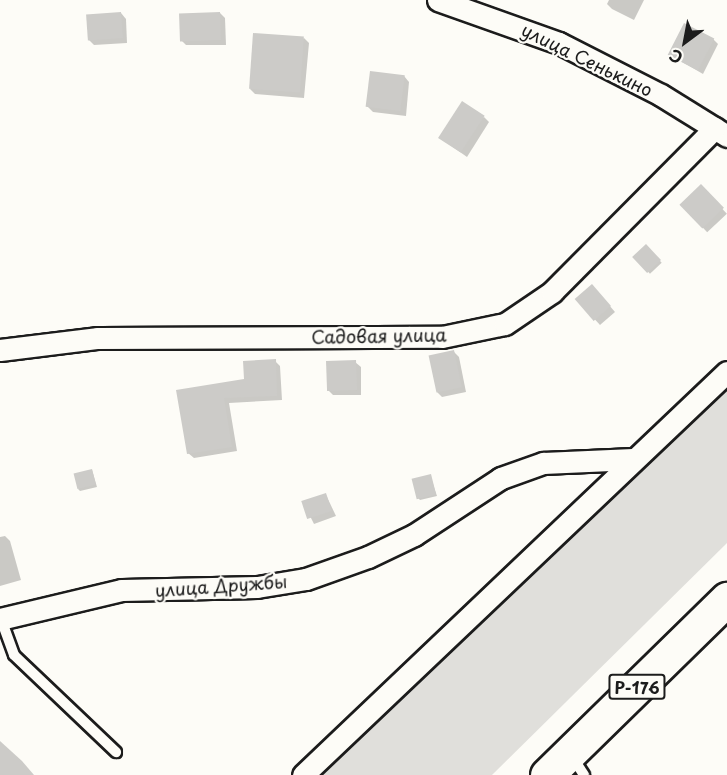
<!DOCTYPE html>
<meta charset="utf-8">
<style>
body{margin:0}
#map{position:relative;width:727px;height:775px;overflow:hidden;background:#fdfcf7;font-family:"Playpen Sans",sans-serif}
div>[style]{position:absolute}
[style*='--x']{left:calc(var(--x)*1px);top:calc(var(--y)*1px);width:calc(var(--w)*1px);rotate:calc(var(--a)*1deg)}
.green>*{inset:0;background:#e0dfdb}
.shadow>*{inset:0;background:#0003;transform-origin:0 0}
.building>*{inset:0;background:#cccbc8;transform-origin:0 0}
.roads{filter:drop-shadow(2px 0 #1c1c1c) drop-shadow(-2px 0 #1c1c1c) drop-shadow(0 2px #1c1c1c) drop-shadow(0 -2px #1c1c1c)}
.lane>*{height:10px;margin:-5px;padding:0 5px;transform-origin:5px;border-radius:5px;background:#fdfcf7}
.street>*{height:21px;margin:-10.5px;padding:0 10.5px;transform-origin:10.5px;border-radius:10.5px;background:#fdfcf7}
.primary>*{height:33px;margin:-16.5px;padding:0 16.5px;transform-origin:16.5px;border-radius:16.5px;background:#fdfcf7}
span{translate:-50% -50%;white-space:nowrap;text-align:center;line-height:1.15;-webkit-text-stroke:4.5px #fdfcf7;paint-order:stroke}
.shield-label span{padding:2px 4px;background:#fdfcf7;border:2px solid;border-radius:4px;-webkit-text-stroke-width:0}
.shield-label{font-size:16px;color:#1c1c1c;font-weight:700}
.street-label{font-size:18px;color:#1c1c1c}
.north{position:absolute;left:655px;top:12px;width:60px;height:60px;-webkit-text-stroke:4px #fdfcf7;paint-order:stroke;rotate:212deg;font-size:16px;font-weight:700;line-height:24px;text-align:center;color:#1c1c1c}
.north::after{content:'';display:block;margin:auto;width:21px;height:27px;background:#1c1c1c;clip-path:polygon(50% 0,100% 100%,50% 72%,0 100%)}
</style>
<div id="map">
<div class="green">
<i style="clip-path:polygon(727px 384px,727px 543px,492px 775px,323px 775px)"></i>
</div>
<div class="shadow">
<i style="clip-path:polygon(609px 0,644px 0,634px 20px,612px 9px,607px 4px)"></i>
<i style="clip-path:polygon(121px 13px,126px 19px,127px 43px,94px 45px,89px 40px)"></i>
<i style="clip-path:polygon(220px 13px,225px 18px,226px 45px,186px 45px,181px 40px)"></i>
<i style="clip-path:polygon(304px 38px,309px 43px,304px 98px,255px 94px,250px 89px)"></i>
<i style="clip-path:polygon(713px 39px,718px 44px,703px 74px,670px 55px)"></i>
<i style="clip-path:polygon(404px 76px,409px 82px,406px 116px,373px 112px,368px 107px)"></i>
<i style="clip-path:polygon(484px 117px,489px 122px,467px 157px,440px 138px)"></i>
<i style="left:701px;top:186px;width:38px;height:27px;rotate:47deg"></i>
<i style="left:646px;top:246px;width:23px;height:16px;rotate:47deg"></i>
<i style="clip-path:polygon(597px 291px,615px 312px,600px 325px,577px 300px)"></i>
<i style="clip-path:polygon(453px 351px,459px 357px,466px 392px,442px 397px,437px 392px)"></i>
<i style="clip-path:polygon(275px 361px,280px 366px,282px 400px,229px 403px,237px 451px,194px 458px,188px 453px,178px 391px,245px 380px)"></i>
<i style="clip-path:polygon(355px 362px,361px 367px,361px 395px,333px 395px,328px 390px)"></i>
<i style="clip-path:polygon(92px 470px,97px 487px,80px 491px,78px 489px)"></i>
<i style="clip-path:polygon(430px 475px,437px 496px,420px 500px,418px 498px)"></i>
<i style="clip-path:polygon(326px 495px,336px 516px,314px 524px,303px 502px)"></i>
<i style="clip-path:polygon(5px 536px,10px 541px,21px 580px,0 586px,0 537px)"></i>
</div>
<div class="building">
<i style="left:121px;top:12px;width:26px;height:35px;rotate:86deg"></i>
<i style="left:220px;top:12px;width:28px;height:41px;rotate:88deg"></i>
<i style="left:684px;top:23px;width:34px;height:36px;rotate:27deg"></i>
<i style="left:253px;top:33px;width:51px;height:56px;rotate:4deg"></i>
<i style="left:370px;top:71px;width:35px;height:36px;rotate:7deg"></i>
<i style="left:462px;top:101px;width:27px;height:44px;rotate:33deg"></i>
<i style="left:701px;top:184px;width:33px;height:30px;rotate:46deg"></i>
<i style="left:646px;top:244px;width:22px;height:19px;rotate:47deg"></i>
<i style="left:592px;top:284px;width:29px;height:23px;rotate:49deg"></i>
<i style="left:454px;top:350px;width:38px;height:26px;rotate:78deg"></i>
<i style="clip-path:polygon(276px 359px,277px 396px,224px 398px,232px 447px,187px 454px,176px 390px,244px 379px,243px 361px)"></i>
<i style="left:356px;top:360px;width:30px;height:30px;rotate:88deg"></i>
<i style="left:92px;top:469px;width:16px;height:19px;rotate:76deg"></i>
<i style="left:431px;top:474px;width:21px;height:20px;rotate:76deg"></i>
<i style="left:326px;top:493px;width:19px;height:26px;rotate:72deg"></i>
<i style="clip-path:polygon(0 741px,22px 761px,34px 775px,0 775px)"></i>
</div>
<div class="roads">
<div class="lane">
<i style="--x:1;--y:619;--w:38;--a:70"></i>
<i style="--x:14;--y:655;--w:141;--a:43.6"></i>
<i style="--x:571;--y:755;--w:24;--a:57"></i>
</div>
<div class="street">
<i style="--x:438;--y:0;--w:128;--a:19.6"></i>
<i style="--x:559;--y:43;--w:114;--a:27"></i>
<i style="--x:661;--y:95;--w:78;--a:31.8"></i>
<i style="--x:0;--y:350;--w:99;--a:-7"></i>
<i style="--x:98;--y:338;--w:344;--a:-0.2"></i>
<i style="--x:442;--y:337;--w:64;--a:-11.7"></i>
<i style="--x:505;--y:324;--w:57;--a:-34.2"></i>
<i style="--x:552;--y:292;--w:231;--a:-45.2"></i>
<i style="--x:0;--y:619;--w:125;--a:-13.4"></i>
<i style="--x:122;--y:590;--w:135;--a:-1.3"></i>
<i style="--x:257;--y:587;--w:50;--a:-9.3"></i>
<i style="--x:306;--y:579;--w:66;--a:-19.5"></i>
<i style="--x:368;--y:557;--w:51;--a:-25.6"></i>
<i style="--x:414;--y:535;--w:104;--a:-33.2"></i>
<i style="--x:501;--y:478;--w:45;--a:-19.7"></i>
<i style="--x:543;--y:463;--w:90;--a:-2.5"></i>
<i style="--x:303;--y:775;--w:585;--a:-43.55"></i>
</div>
<div class="primary">
<i style="--x:547;--y:775;--w:252;--a:-44.4"></i>
</div>
</div>
<div class="shield-label">
<span style="left:637px;top:687px">Р-176</span>
</div>
<div class="street-label">
<span style="left:587px;top:60px;rotate:26deg">улица Сенькино</span>
<span style="left:379px;top:336px;rotate:-1deg">Садовая улица</span>
<span style="left:221px;top:586px;rotate:-4deg">улица Дружбы</span>
</div>
<div class="north">С</div>
</div>
